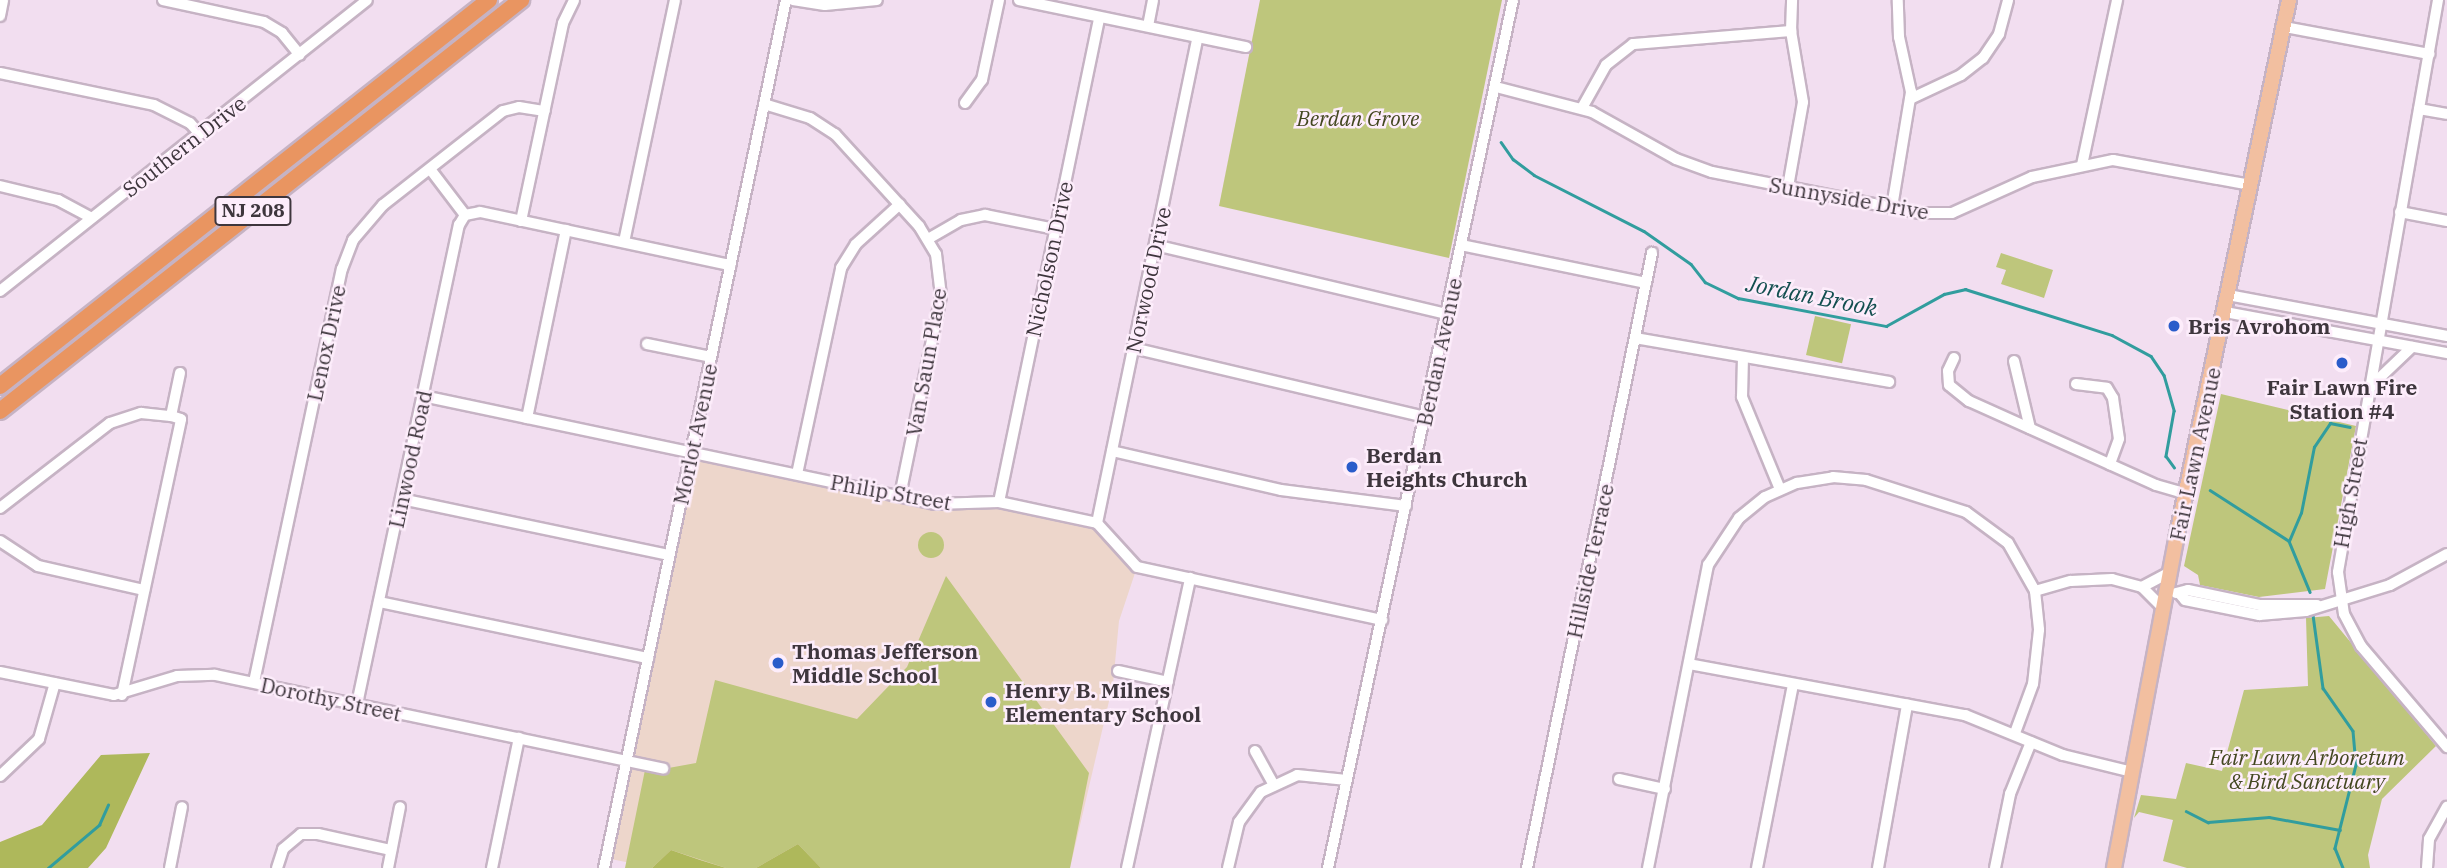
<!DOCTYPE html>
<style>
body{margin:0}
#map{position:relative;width:2447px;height:868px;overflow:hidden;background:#f2def0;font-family:"IBM Plex Serif",serif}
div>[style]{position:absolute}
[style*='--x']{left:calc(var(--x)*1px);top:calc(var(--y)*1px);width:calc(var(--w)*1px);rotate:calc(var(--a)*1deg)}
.education>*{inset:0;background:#edd6cb}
.green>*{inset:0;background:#bec67c;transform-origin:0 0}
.round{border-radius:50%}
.forest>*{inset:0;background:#aeb85b}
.stream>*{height:2.5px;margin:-1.25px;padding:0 1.25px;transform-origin:1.25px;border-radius:1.25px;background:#319d9e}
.roads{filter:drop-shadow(2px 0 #c6b3c4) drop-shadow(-2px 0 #c6b3c4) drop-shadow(0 2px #c6b3c4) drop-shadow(0 -2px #c6b3c4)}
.minor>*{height:10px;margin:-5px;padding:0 5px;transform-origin:5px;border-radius:5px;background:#fff}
.major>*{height:14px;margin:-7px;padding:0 7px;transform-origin:7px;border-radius:7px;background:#f2bfa0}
.highway>*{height:16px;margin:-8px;padding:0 8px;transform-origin:8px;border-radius:8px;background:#e99561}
.dots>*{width:19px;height:19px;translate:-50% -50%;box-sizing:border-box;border:4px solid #fdedfb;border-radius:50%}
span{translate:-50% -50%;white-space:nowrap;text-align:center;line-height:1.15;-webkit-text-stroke:5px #fdedfb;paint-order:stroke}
.shield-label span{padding:2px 5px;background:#fdedfb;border:2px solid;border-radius:5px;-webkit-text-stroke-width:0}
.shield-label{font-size:19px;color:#3e363d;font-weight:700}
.park-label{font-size:21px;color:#434720;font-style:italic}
.street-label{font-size:21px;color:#3e363d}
.poi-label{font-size:21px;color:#3e363d;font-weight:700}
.left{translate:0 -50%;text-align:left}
.water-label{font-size:23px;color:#134f50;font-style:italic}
</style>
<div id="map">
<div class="education">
<i style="clip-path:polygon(691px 452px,948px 505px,986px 503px,1097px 523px,1137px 567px,1119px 621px,1113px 684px,1070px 868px,655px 868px,606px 858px)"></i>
</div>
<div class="green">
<i style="clip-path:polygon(1260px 0,1502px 0,1449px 258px,1219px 206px)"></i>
<i style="clip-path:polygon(2001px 253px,2053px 270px,2044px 298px,2001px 284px,2006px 270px,1996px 267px)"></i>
<i style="left:1815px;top:316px;width:37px;height:40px;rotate:13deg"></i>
<i style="clip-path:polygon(2221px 394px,2356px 426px,2325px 589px,2259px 597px,2200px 585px,2198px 575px,2184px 566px)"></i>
<i class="round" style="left:918px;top:532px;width:26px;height:26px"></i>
<i style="clip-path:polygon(946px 576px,1089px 773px,1070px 868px,821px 868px,798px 844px,756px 868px,726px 868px,671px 850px,652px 868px,625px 868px,646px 765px,663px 769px,696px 763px,715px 680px,857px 719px,907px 667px)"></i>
<i style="clip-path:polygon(2329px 616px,2436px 746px,2382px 799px,2368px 855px,2370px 868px,2187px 868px,2163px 861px,2173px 820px,2139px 812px,2134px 818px,2141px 795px,2176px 799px,2186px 763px,2222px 771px,2244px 690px,2308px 686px,2306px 618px)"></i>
</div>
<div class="forest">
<i style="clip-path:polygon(150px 753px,106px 848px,88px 868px,0 868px,0 842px,42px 825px,101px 755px)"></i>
<i style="clip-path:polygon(798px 844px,821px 868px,756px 868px)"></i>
<i style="clip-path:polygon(671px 850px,700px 860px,726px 868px,652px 868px)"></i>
</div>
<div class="stream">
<i style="--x:1501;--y:142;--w:21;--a:55"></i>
<i style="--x:1513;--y:159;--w:26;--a:37"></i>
<i style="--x:1534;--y:175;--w:123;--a:27"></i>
<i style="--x:1644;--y:231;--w:57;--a:35.1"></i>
<i style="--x:1691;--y:264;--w:23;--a:52"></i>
<i style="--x:1705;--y:282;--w:37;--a:26"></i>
<i style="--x:1738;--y:298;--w:151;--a:10.7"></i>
<i style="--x:1886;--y:326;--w:66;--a:-28.9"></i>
<i style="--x:1944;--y:294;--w:22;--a:-13"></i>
<i style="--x:1965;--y:289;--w:154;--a:17.4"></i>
<i style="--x:2112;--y:335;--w:44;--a:28.3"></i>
<i style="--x:2151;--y:356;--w:23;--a:56"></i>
<i style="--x:2164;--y:375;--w:37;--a:74"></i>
<i style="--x:2174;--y:411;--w:46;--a:100.1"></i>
<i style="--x:2166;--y:456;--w:14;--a:54"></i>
<i style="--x:2210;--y:490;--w:94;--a:32.8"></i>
<i style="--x:2289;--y:541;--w:55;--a:67.6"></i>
<i style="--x:2289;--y:541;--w:30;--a:-67"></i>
<i style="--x:2301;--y:513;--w:67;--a:-78.9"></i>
<i style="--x:2314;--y:447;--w:29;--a:-56"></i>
<i style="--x:2330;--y:423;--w:20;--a:11"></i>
<i style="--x:2313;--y:615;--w:74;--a:82.2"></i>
<i style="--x:2323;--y:688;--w:52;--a:55.1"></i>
<i style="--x:2353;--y:731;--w:34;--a:85"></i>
<i style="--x:2356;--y:765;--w:86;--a:104.2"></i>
<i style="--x:2335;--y:848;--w:22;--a:68"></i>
<i style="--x:2186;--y:811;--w:25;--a:27"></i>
<i style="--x:2208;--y:822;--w:61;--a:-4.7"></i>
<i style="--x:2269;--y:817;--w:72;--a:10.4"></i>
<i style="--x:48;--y:868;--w:67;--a:-40.1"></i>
<i style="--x:99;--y:825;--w:22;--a:-66"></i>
</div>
<div class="roads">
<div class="minor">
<i style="--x:163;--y:0;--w:103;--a:12.3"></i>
<i style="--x:264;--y:22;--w:21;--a:31"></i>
<i style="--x:282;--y:33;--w:28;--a:51"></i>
<i style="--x:793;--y:0;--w:32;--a:9"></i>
<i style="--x:825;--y:5;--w:52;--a:-5.5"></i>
<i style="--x:1019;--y:0;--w:232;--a:11.7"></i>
<i style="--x:2438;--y:0;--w:581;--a:99.92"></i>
<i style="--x:2338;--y:572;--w:42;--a:81.9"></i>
<i style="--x:2344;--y:614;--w:36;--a:62"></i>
<i style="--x:2361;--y:646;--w:133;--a:49.6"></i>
<i style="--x:0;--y:16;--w:16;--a:-79"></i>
<i style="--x:1148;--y:26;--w:26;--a:-79"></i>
<i style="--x:2285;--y:27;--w:147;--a:10.6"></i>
<i style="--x:0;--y:73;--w:157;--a:11.7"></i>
<i style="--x:154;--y:105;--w:40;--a:26.6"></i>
<i style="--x:190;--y:123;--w:15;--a:48"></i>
<i style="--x:1496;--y:87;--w:99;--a:14.6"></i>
<i style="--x:1592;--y:112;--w:96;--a:29.2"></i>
<i style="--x:1676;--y:159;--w:38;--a:20"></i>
<i style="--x:1712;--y:172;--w:212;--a:11.2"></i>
<i style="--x:1920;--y:213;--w:32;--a:0"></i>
<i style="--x:1952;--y:213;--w:88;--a:-24.2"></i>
<i style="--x:2032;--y:177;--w:83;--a:-11.9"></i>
<i style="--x:2113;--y:160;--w:140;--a:10.3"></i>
<i style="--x:1910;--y:99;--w:56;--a:-25.2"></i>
<i style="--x:1961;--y:75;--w:28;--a:-38"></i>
<i style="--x:1983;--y:58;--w:29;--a:-56"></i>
<i style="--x:1999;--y:34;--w:35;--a:-75"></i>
<i style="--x:965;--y:103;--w:29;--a:-54"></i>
<i style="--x:982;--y:80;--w:82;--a:-78"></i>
<i style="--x:764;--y:104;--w:48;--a:16.9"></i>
<i style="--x:810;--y:118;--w:30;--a:33"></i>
<i style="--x:835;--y:134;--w:125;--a:47.6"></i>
<i style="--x:919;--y:226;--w:33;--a:59"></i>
<i style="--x:936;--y:254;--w:42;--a:83.2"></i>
<i style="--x:941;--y:296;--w:204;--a:101.6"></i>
<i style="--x:1582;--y:108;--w:49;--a:-60.8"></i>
<i style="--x:1606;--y:65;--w:34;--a:-38"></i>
<i style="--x:1633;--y:44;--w:159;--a:-4.7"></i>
<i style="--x:2419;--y:109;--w:28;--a:10"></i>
<i style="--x:2082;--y:165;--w:169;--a:-78"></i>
<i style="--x:430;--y:169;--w:58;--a:52.7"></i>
<i style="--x:0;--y:186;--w:60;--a:13.6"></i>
<i style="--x:58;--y:200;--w:38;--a:28"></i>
<i style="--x:1788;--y:187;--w:86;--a:-80"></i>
<i style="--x:1803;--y:102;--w:72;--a:-99.6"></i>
<i style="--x:1791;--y:31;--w:31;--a:-88"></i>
<i style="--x:1892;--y:207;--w:117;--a:-80.6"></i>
<i style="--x:1911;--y:92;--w:56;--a:-102.3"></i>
<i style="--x:1899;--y:37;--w:37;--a:-92"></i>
<i style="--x:2400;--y:212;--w:48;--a:10.8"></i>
<i style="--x:465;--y:215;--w:15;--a:-11"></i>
<i style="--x:480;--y:212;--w:256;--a:12"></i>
<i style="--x:521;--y:221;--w:202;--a:-78"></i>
<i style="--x:563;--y:23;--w:25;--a:-64"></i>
<i style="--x:928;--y:239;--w:38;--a:-30"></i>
<i style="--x:961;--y:220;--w:25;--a:-12"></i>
<i style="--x:985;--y:215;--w:71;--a:11.3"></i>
<i style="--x:624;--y:242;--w:247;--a:-78.1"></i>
<i style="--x:1155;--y:245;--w:300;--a:13.3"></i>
<i style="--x:1461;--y:245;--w:189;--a:11.6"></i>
<i style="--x:0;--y:291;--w:468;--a:-38.4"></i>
<i style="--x:2228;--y:295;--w:223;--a:10.6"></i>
<i style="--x:2225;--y:312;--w:226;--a:10.5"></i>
<i style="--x:1635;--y:338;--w:258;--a:9.8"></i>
<i style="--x:647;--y:344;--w:65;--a:11.5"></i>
<i style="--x:1133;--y:348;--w:300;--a:13.3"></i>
<i style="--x:1743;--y:357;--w:40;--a:91.4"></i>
<i style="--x:1742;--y:397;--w:100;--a:67.6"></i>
<i style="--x:1954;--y:358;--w:14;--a:115"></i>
<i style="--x:1948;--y:371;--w:14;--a:86"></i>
<i style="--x:1949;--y:385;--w:26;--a:39"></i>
<i style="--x:1969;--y:401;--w:205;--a:24.2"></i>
<i style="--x:2156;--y:485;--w:32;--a:16"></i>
<i style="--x:2014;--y:361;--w:69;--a:76.6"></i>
<i style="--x:2076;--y:384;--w:31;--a:7"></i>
<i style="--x:2107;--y:388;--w:12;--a:59"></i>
<i style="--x:2113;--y:398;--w:41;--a:81.7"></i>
<i style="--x:2119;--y:439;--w:27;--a:110"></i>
<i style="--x:2368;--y:389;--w:61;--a:-43.7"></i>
<i style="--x:423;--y:396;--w:523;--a:11.91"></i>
<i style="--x:935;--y:504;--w:64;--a:-1.8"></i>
<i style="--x:999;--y:502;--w:100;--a:12.1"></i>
<i style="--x:1097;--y:523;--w:59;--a:47.7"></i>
<i style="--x:1137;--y:567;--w:251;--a:12.2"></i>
<i style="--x:527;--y:418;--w:192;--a:-78.3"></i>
<i style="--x:1112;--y:451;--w:173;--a:13"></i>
<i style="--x:1281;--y:490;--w:126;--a:7.3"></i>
<i style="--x:797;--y:474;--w:211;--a:-77.9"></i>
<i style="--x:841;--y:268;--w:28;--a:-58"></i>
<i style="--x:856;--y:244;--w:59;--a:-42.3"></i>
<i style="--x:401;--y:499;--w:274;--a:11.8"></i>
<i style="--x:999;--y:502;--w:495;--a:-78.3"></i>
<i style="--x:0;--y:508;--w:139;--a:-37.7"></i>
<i style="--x:110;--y:423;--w:33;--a:-18"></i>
<i style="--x:141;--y:413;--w:30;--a:6"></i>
<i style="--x:1097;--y:523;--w:496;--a:-78.3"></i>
<i style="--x:0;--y:541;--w:45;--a:33.3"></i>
<i style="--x:38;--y:566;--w:109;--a:12.8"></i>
<i style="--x:2142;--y:587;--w:32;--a:-28"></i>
<i style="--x:2035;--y:591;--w:37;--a:-16"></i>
<i style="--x:2071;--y:581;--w:41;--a:-2.8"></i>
<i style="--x:2112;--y:579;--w:31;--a:15"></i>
<i style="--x:2142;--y:587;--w:30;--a:45"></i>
<i style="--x:2176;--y:593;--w:12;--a:-14"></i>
<i style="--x:2188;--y:590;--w:74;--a:11.8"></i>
<i style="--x:2260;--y:605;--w:57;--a:0"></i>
<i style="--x:2179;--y:593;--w:9;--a:49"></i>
<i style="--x:2185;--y:600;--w:76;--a:11.5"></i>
<i style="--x:2259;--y:615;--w:47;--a:-4.9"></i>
<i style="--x:2306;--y:611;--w:88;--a:-17.2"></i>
<i style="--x:2390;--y:585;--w:65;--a:-28.5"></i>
<i style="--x:379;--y:602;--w:275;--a:11.8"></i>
<i style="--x:1689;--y:664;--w:281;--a:10.5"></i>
<i style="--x:1965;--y:715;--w:106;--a:22.2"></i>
<i style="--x:2063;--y:755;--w:72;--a:13.7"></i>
<i style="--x:1118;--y:671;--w:51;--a:12.4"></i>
<i style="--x:0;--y:672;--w:116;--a:11.4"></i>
<i style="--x:114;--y:695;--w:66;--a:-16.8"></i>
<i style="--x:177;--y:676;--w:38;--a:-2"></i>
<i style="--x:215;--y:675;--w:458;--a:11.8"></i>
<i style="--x:254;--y:682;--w:422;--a:-78"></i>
<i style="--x:342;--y:269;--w:31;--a:-69"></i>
<i style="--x:353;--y:240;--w:46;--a:-49.4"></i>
<i style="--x:383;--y:205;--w:152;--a:-38.1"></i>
<i style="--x:503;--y:111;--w:16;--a:-14"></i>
<i style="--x:519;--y:107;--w:26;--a:9"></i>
<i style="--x:122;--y:695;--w:282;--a:-77.9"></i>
<i style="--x:181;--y:419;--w:10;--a:-163"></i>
<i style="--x:171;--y:416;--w:44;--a:-78.2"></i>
<i style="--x:357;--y:704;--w:490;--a:-78"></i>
<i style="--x:459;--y:225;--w:12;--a:-59"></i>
<i style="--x:1255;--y:751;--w:37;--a:61"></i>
<i style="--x:0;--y:776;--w:54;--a:-43.5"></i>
<i style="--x:39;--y:739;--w:58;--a:-74.1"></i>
<i style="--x:1619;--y:779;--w:47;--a:12.3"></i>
<i style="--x:170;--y:868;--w:62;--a:-78.9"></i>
<i style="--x:277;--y:868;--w:20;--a:-72"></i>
<i style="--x:283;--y:849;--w:23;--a:-40"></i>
<i style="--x:301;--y:834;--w:17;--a:0"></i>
<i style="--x:318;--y:834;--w:75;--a:12.4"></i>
<i style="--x:388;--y:868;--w:62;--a:-78.9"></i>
<i style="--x:492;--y:868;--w:133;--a:-78.3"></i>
<i style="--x:604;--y:868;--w:887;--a:-78.16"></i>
<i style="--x:1127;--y:868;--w:297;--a:-77.7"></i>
<i style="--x:1228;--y:868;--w:47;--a:-76.6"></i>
<i style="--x:1239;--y:822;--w:37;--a:-54"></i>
<i style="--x:1261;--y:792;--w:40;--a:-25"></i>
<i style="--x:1297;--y:775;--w:50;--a:5.7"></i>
<i style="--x:1328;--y:868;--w:887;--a:-77.97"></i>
<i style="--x:1527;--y:868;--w:628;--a:-78.51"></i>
<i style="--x:1648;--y:868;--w:309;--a:-78.8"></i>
<i style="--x:1708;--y:565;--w:56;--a:-56.6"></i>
<i style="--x:1739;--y:518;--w:33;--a:-39"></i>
<i style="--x:1765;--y:497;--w:35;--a:-24"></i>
<i style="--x:1797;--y:483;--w:36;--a:-9"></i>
<i style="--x:1833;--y:477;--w:33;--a:5"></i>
<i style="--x:1866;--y:480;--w:105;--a:17.7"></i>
<i style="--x:1966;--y:512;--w:52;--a:36.4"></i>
<i style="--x:2008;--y:543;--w:55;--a:60.6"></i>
<i style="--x:2035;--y:591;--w:39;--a:84"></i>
<i style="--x:2039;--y:630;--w:54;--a:96.3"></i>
<i style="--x:2033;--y:684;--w:52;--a:110.2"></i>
<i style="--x:1757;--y:868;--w:187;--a:-78.9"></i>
<i style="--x:1878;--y:868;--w:166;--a:-79.9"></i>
<i style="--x:1995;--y:868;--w:76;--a:-78.5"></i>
<i style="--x:2010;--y:794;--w:56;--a:-68"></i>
<i style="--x:2427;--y:868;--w:29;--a:-86"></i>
<i style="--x:2429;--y:839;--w:37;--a:-61"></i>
</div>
<div class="major">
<i style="--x:2114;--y:868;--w:335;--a:-79.3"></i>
<i style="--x:2176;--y:539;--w:551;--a:-78.16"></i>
</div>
<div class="highway">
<i style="--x:0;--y:386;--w:623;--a:-38.29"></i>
<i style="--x:0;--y:411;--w:664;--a:-38.27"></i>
</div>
</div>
<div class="dots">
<i style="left:2174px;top:326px;background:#2a5cca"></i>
<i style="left:2342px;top:363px;background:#2a5cca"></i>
<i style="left:1352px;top:467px;background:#2a5cca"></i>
<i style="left:778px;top:663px;background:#2a5cca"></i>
<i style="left:991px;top:702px;background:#2a5cca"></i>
</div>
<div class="shield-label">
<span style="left:253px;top:211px">NJ 208</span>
</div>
<div class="park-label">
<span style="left:1358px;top:118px">Berdan Grove</span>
<span style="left:2307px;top:769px">Fair Lawn Arboretum<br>&amp; Bird Sanctuary</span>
</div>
<div class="street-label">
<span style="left:184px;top:146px;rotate:-38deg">Southern Drive</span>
<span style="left:1849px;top:198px;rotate:10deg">Sunnyside Drive</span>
<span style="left:1049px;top:259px;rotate:-78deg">Nicholson Drive</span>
<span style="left:1148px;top:280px;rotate:-78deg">Norwood Drive</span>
<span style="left:326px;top:343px;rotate:-78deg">Lenox Drive</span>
<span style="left:1439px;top:352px;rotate:-78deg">Berdan Avenue</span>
<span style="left:926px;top:362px;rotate:-80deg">Van Saun Place</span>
<span style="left:695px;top:434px;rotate:-78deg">Morlot Avenue</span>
<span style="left:2195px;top:454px;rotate:-78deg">Fair Lawn Avenue</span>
<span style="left:410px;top:459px;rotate:-78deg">Linwood Road</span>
<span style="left:891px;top:492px;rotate:10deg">Philip Street</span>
<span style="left:2350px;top:493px;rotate:-80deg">High Street</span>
<span style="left:1590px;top:561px;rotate:-78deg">Hillside Terrace</span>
<span style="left:331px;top:699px;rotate:12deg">Dorothy Street</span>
</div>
<div class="poi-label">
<span class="left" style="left:2188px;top:326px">Bris Avrohom</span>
<span style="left:2342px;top:399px">Fair Lawn Fire<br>Station #4</span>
<span class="left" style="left:1366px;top:467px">Berdan<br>Heights Church</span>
<span class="left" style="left:792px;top:663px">Thomas Jefferson<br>Middle School</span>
<span class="left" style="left:1005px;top:702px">Henry B. Milnes<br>Elementary School</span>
</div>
<div class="water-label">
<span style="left:1812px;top:295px;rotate:11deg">Jordan Brook</span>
</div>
</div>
